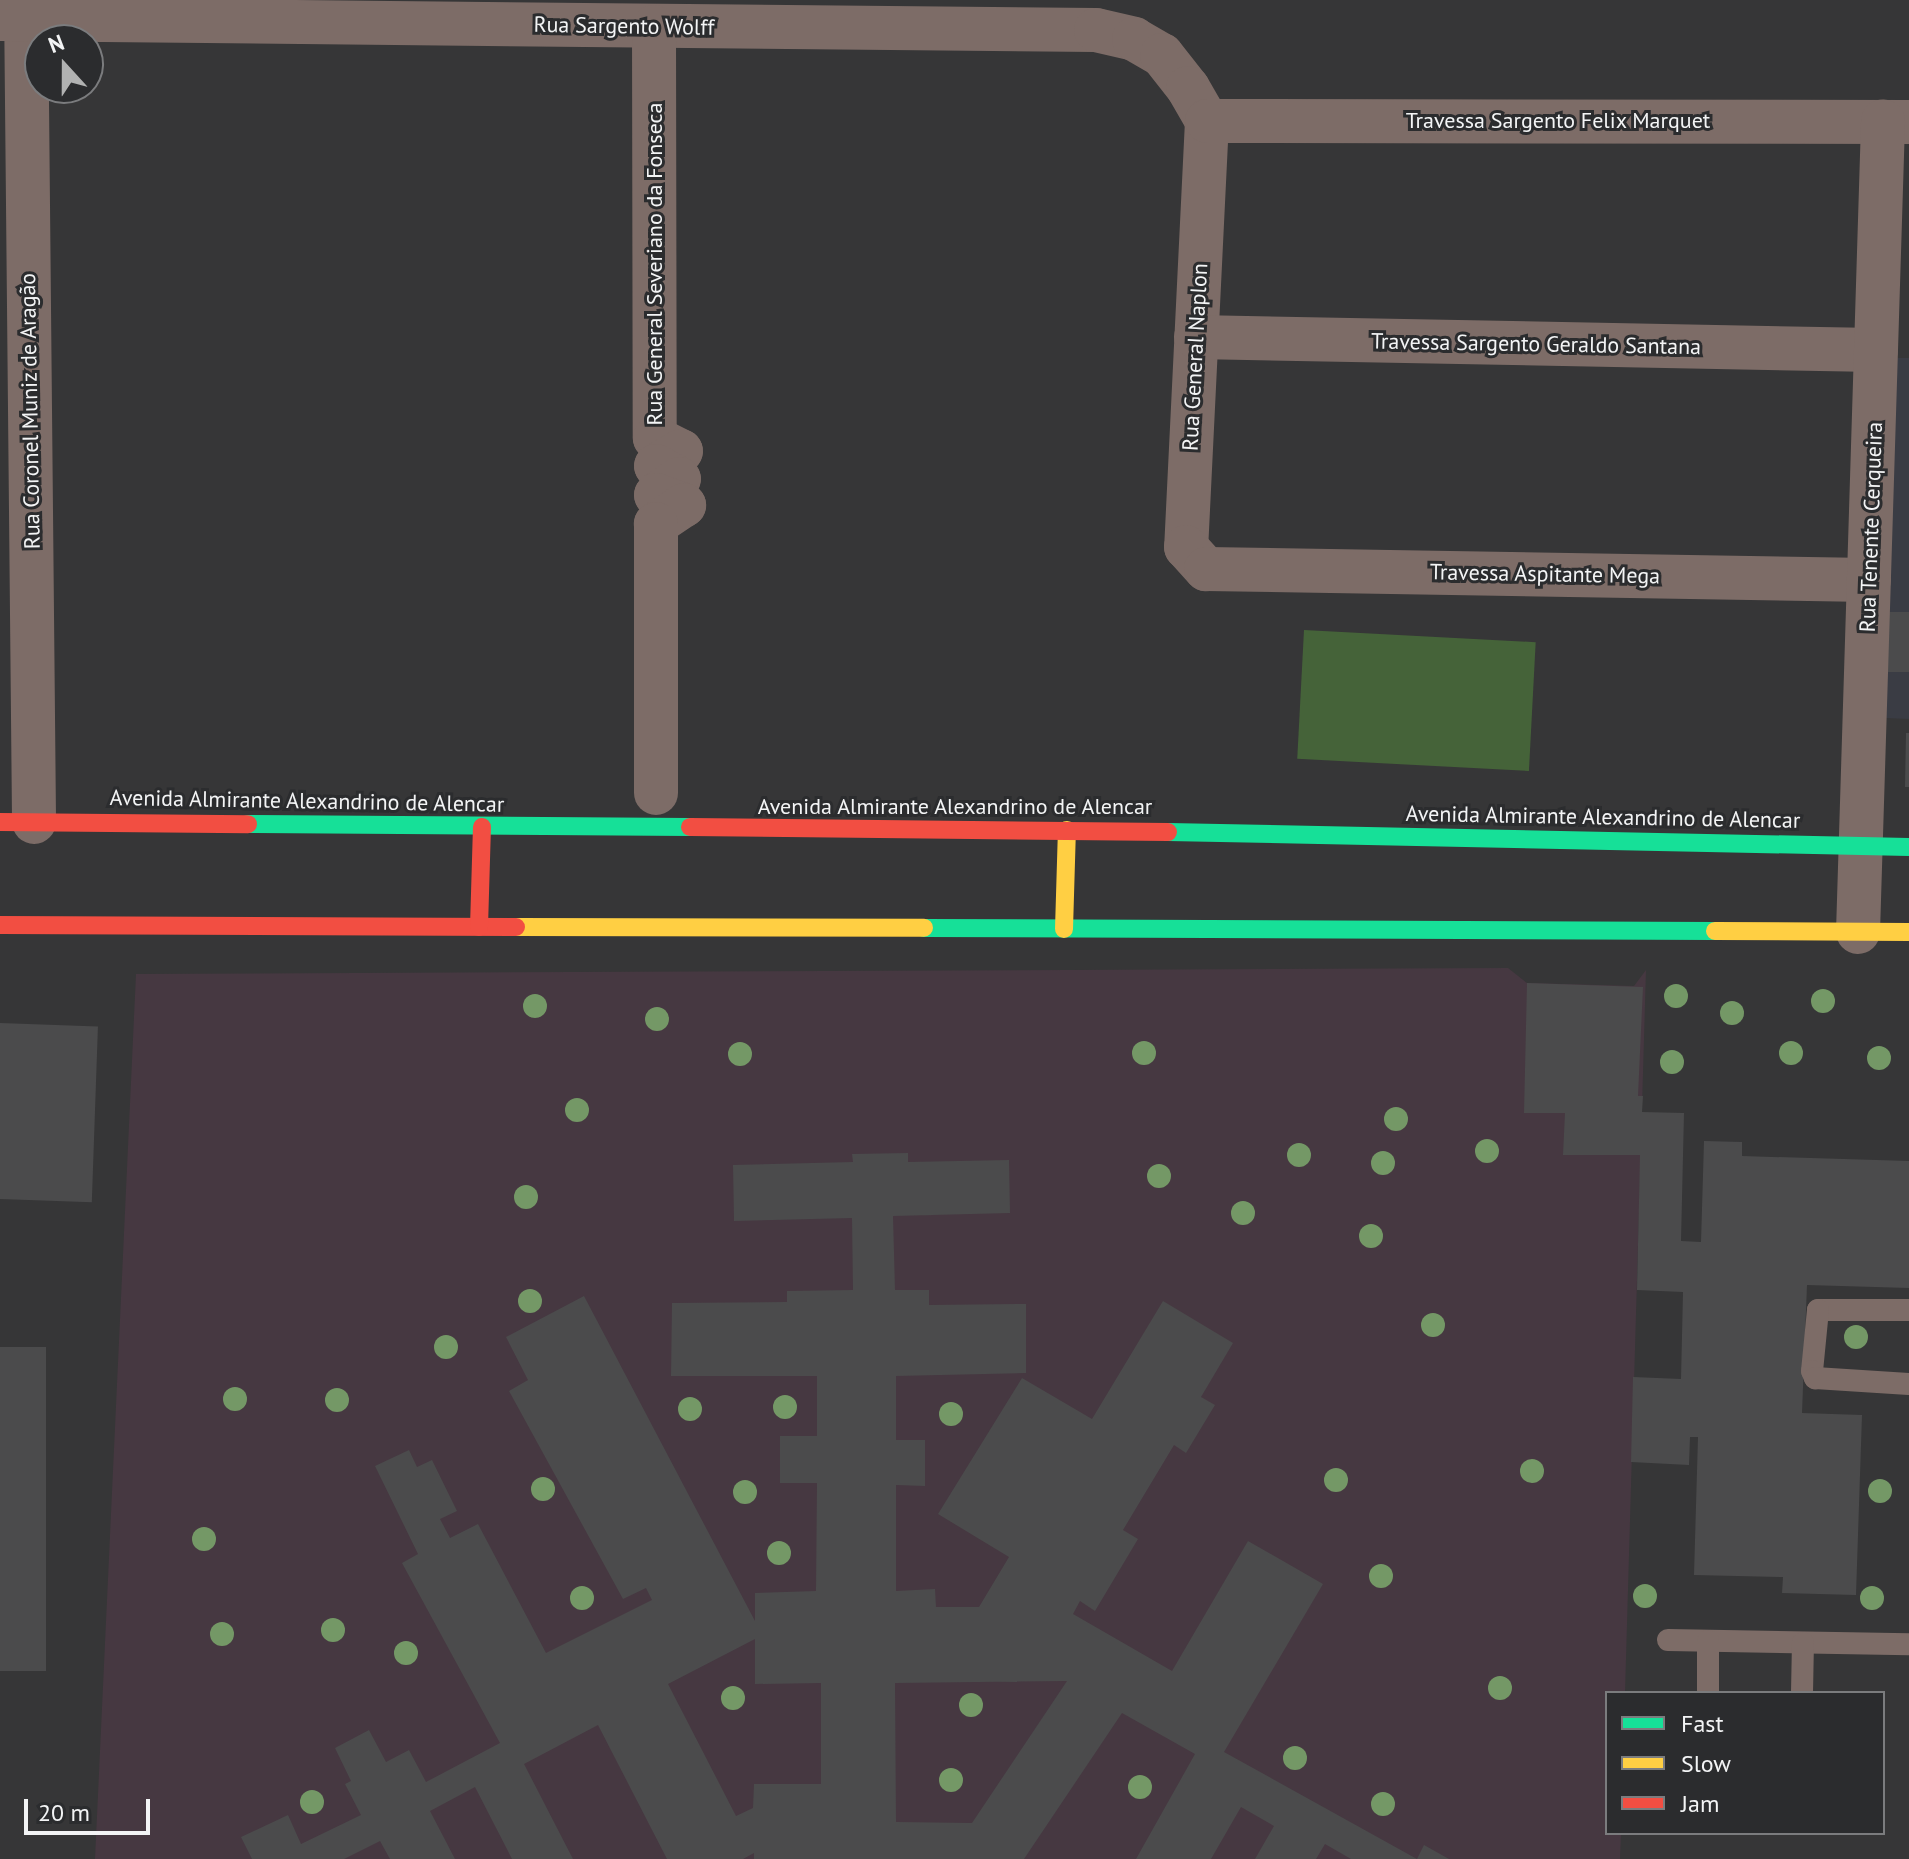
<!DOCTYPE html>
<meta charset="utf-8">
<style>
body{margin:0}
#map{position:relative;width:1909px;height:1859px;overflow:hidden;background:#363637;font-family:"PT Sans",sans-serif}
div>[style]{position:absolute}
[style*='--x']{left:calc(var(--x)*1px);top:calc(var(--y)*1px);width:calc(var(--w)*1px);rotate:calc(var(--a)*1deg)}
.built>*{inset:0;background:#3a3c44}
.medical>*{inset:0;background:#463841}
.green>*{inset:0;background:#456339;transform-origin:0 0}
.building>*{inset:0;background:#4b4b4c;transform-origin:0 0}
.lane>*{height:22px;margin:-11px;padding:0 11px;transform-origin:11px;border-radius:11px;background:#7d6c67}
.street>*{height:44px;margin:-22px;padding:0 22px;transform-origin:22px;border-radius:22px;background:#7d6c67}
.fast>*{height:18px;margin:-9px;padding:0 9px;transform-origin:9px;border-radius:9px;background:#16e098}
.slow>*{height:18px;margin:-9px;padding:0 9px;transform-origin:9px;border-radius:9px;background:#ffcf43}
.jam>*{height:18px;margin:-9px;padding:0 9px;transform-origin:9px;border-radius:9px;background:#f24e42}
.trees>*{width:24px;height:24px;margin:-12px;border-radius:50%;background:#749866}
span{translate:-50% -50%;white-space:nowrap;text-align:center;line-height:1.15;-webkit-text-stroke:6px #2b2c2e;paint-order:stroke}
.street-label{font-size:22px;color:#f3f4f5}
.legend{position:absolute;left:1605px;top:1691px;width:280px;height:144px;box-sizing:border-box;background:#2b2c2e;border:2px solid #7b7c7e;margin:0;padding:10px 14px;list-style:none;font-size:24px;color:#f3f4f5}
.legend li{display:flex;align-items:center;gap:16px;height:40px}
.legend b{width:40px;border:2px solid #7b7c7e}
.north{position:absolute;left:24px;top:24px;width:80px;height:80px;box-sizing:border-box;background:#2b2c2e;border:2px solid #7b7c7e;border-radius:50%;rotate:339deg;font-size:22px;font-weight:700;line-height:32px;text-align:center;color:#f3f4f5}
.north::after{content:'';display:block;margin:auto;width:28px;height:36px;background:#b1b2b2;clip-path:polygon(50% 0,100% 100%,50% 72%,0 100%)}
.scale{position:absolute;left:24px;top:1799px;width:126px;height:36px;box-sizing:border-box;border:4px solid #f3f4f5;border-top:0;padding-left:10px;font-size:24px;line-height:28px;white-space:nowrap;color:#f3f4f5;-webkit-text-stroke:6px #2b2c2e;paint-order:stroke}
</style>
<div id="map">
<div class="built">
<i style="clip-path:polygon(1894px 358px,1909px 358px,1909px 719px,1886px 718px)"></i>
</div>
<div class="medical">
<i style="clip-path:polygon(1508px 968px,1527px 983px,1634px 986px,1646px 970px,1625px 1693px,1607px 1693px,1607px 1833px,1621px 1833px,1620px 1859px,95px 1859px,136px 974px)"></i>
</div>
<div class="green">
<i style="left:1304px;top:630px;width:232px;height:129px;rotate:3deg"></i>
</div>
<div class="building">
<i style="left:1886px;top:612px;width:23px;height:60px"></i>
<i style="clip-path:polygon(1906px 733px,1909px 733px,1909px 787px,1905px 787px)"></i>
<i style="clip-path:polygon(1527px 983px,1643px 987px,1638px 1096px,1643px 1096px,1642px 1112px,1684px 1113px,1681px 1241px,1701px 1242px,1704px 1141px,1742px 1142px,1742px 1156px,1909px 1161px,1909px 1288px,1807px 1285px,1802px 1413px,1862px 1415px,1856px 1595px,1782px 1593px,1783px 1577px,1694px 1575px,1698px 1437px,1690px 1437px,1689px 1465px,1631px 1462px,1633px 1377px,1681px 1379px,1683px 1292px,1637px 1290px,1640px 1155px,1563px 1155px,1565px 1113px,1524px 1113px)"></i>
<i style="left:0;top:1023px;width:98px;height:176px;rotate:2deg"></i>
<i style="clip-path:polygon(evenodd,908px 1153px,908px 1162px,1009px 1160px,1010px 1213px,893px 1216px,895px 1290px,929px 1290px,929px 1305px,1026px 1304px,1026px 1373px,896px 1376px,896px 1440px,925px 1440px,925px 1486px,896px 1485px,896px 1591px,935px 1589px,936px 1607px,979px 1607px,1009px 1557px,938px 1514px,1022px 1378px,1092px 1419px,1163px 1301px,1233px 1343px,1201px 1397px,1215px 1405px,1186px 1453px,1174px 1445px,1123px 1530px,1138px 1539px,1095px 1611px,1080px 1601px,1073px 1614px,1172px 1671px,1248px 1541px,1323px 1584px,1224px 1752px,1417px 1859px,1351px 1859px,1325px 1844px,1316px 1859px,1255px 1859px,1274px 1826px,1241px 1807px,1211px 1859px,1136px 1859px,1195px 1754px,1122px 1713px,1024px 1859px,754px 1859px,754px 1853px,743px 1859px,667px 1859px,598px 1725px,524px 1764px,573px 1859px,512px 1859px,475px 1787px,430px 1811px,455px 1859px,390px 1859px,380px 1841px,344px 1859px,252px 1859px,241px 1837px,288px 1815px,301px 1844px,361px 1815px,345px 1784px,351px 1781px,335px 1748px,369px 1730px,386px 1762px,409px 1750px,426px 1782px,500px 1743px,402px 1563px,418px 1554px,375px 1466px,409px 1450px,417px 1467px,432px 1460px,457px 1511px,440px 1519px,450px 1538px,478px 1524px,546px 1653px,652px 1600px,646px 1588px,623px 1599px,509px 1391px,528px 1380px,506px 1337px,584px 1296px,755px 1621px,755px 1593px,816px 1591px,817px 1483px,780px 1483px,780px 1436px,817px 1436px,817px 1376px,671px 1376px,672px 1303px,787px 1302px,787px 1291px,853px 1290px,852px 1218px,734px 1221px,733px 1165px,853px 1162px,852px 1154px,908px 1153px,755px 1639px,755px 1684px,821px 1683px,821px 1784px,754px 1784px,753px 1808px,736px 1816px,668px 1684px,755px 1639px,908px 1153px,1067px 1681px,972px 1823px,896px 1822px,895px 1683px,1067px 1681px)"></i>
<i style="left:46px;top:1347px;width:324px;height:46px;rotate:90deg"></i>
<i style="clip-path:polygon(1424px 1845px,1449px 1859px,1417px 1859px)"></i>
</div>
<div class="lane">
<i style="--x:1909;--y:1310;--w:91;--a:180"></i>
<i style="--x:1818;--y:1310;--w:61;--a:95.6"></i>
<i style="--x:1812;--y:1371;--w:8;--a:67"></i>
<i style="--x:1815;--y:1378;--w:94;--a:3.7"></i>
<i style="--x:1668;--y:1640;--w:241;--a:1"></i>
<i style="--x:1708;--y:1693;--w:52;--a:-90"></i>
<i style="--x:1802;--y:1693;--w:50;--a:-88.9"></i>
</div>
<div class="street">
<i style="--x:26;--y:0;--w:822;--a:89.44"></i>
<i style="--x:0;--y:19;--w:1096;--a:0.58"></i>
<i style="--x:1096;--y:30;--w:39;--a:13"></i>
<i style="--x:1134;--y:39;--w:32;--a:30"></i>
<i style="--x:1162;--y:55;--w:42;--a:51.8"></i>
<i style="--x:1188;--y:88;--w:38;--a:60"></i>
<i style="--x:654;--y:27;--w:411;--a:89.9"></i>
<i style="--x:655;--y:438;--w:29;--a:27"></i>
<i style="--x:681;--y:451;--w:29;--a:149"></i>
<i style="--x:656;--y:466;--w:26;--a:29"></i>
<i style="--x:679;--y:479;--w:28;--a:145"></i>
<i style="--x:656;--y:495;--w:30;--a:20"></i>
<i style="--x:684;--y:505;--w:34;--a:146"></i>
<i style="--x:656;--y:524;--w:269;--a:90"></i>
<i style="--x:1207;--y:121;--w:427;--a:92.8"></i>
<i style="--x:1186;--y:547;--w:30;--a:48"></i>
<i style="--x:1206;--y:569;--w:663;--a:0.95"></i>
<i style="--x:1207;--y:121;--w:702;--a:0.08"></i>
<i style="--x:1196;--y:337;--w:680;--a:1.1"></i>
<i style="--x:1858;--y:932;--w:811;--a:-88.23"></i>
</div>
<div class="fast">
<i style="--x:248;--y:824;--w:442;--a:0.4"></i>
<i style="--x:1168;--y:832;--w:741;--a:1.16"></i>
<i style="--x:924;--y:928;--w:791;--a:0.22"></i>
</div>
<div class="slow">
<i style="--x:516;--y:927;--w:408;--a:0.1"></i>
<i style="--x:1064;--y:929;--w:99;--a:-88.3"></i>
<i style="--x:1715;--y:931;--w:194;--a:0.3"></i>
</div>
<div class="jam">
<i style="--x:0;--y:822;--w:248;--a:0.5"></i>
<i style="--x:690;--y:827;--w:478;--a:0.6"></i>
<i style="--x:0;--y:925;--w:516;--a:0.22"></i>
<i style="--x:479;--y:927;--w:100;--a:-88.3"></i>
</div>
<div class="trees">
<i style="left:1676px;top:996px"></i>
<i style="left:1823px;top:1001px"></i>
<i style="left:535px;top:1006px"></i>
<i style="left:1732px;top:1013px"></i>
<i style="left:657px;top:1019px"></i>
<i style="left:1144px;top:1053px"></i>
<i style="left:1791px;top:1053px"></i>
<i style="left:740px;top:1054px"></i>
<i style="left:1879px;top:1058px"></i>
<i style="left:1672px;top:1062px"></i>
<i style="left:577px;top:1110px"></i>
<i style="left:1396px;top:1119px"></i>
<i style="left:1487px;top:1151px"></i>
<i style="left:1299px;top:1155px"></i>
<i style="left:1383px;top:1163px"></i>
<i style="left:1159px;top:1176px"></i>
<i style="left:526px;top:1197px"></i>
<i style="left:1243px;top:1213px"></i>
<i style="left:1371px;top:1236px"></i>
<i style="left:530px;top:1301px"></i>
<i style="left:1433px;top:1325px"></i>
<i style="left:1856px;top:1337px"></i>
<i style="left:446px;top:1347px"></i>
<i style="left:235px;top:1399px"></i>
<i style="left:337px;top:1400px"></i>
<i style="left:785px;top:1407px"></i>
<i style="left:690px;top:1409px"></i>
<i style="left:951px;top:1414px"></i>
<i style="left:1532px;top:1471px"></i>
<i style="left:1336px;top:1480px"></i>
<i style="left:543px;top:1489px"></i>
<i style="left:1880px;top:1491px"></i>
<i style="left:745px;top:1492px"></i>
<i style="left:204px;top:1539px"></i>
<i style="left:779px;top:1553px"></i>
<i style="left:1381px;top:1576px"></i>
<i style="left:1645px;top:1596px"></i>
<i style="left:582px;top:1598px"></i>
<i style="left:1872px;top:1598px"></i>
<i style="left:333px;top:1630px"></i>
<i style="left:222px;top:1634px"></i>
<i style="left:406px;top:1653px"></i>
<i style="left:1500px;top:1688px"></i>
<i style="left:733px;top:1698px"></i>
<i style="left:971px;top:1705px"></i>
<i style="left:1295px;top:1758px"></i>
<i style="left:951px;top:1780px"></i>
<i style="left:1140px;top:1787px"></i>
<i style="left:312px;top:1802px"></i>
<i style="left:1383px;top:1804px"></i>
</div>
<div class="street-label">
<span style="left:624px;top:26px;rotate:1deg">Rua Sargento Wolff</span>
<span style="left:1558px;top:121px">Travessa Sargento Felix Marquet</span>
<span style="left:655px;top:264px;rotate:-90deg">Rua General Severiano da Fonseca</span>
<span style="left:1536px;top:344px;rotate:1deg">Travessa Sargento Geraldo Santana</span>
<span style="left:1195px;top:357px;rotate:-87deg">Rua General Naplon</span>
<span style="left:30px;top:411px;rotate:-91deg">Rua Coronel Muniz de Aragão</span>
<span style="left:1871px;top:527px;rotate:-88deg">Rua Tenente Cerqueira</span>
<span style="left:1545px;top:574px;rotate:1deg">Travessa Aspitante Mega</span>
<span style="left:307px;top:801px;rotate:1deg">Avenida Almirante Alexandrino de Alencar</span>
<span style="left:955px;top:807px">Avenida Almirante Alexandrino de Alencar</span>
<span style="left:1603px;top:817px;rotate:1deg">Avenida Almirante Alexandrino de Alencar</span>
</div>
<ul class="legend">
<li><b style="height:10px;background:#16e098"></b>Fast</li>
<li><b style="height:10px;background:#ffcf43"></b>Slow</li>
<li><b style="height:10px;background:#f24e42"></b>Jam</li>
</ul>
<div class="north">N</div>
<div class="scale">20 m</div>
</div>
